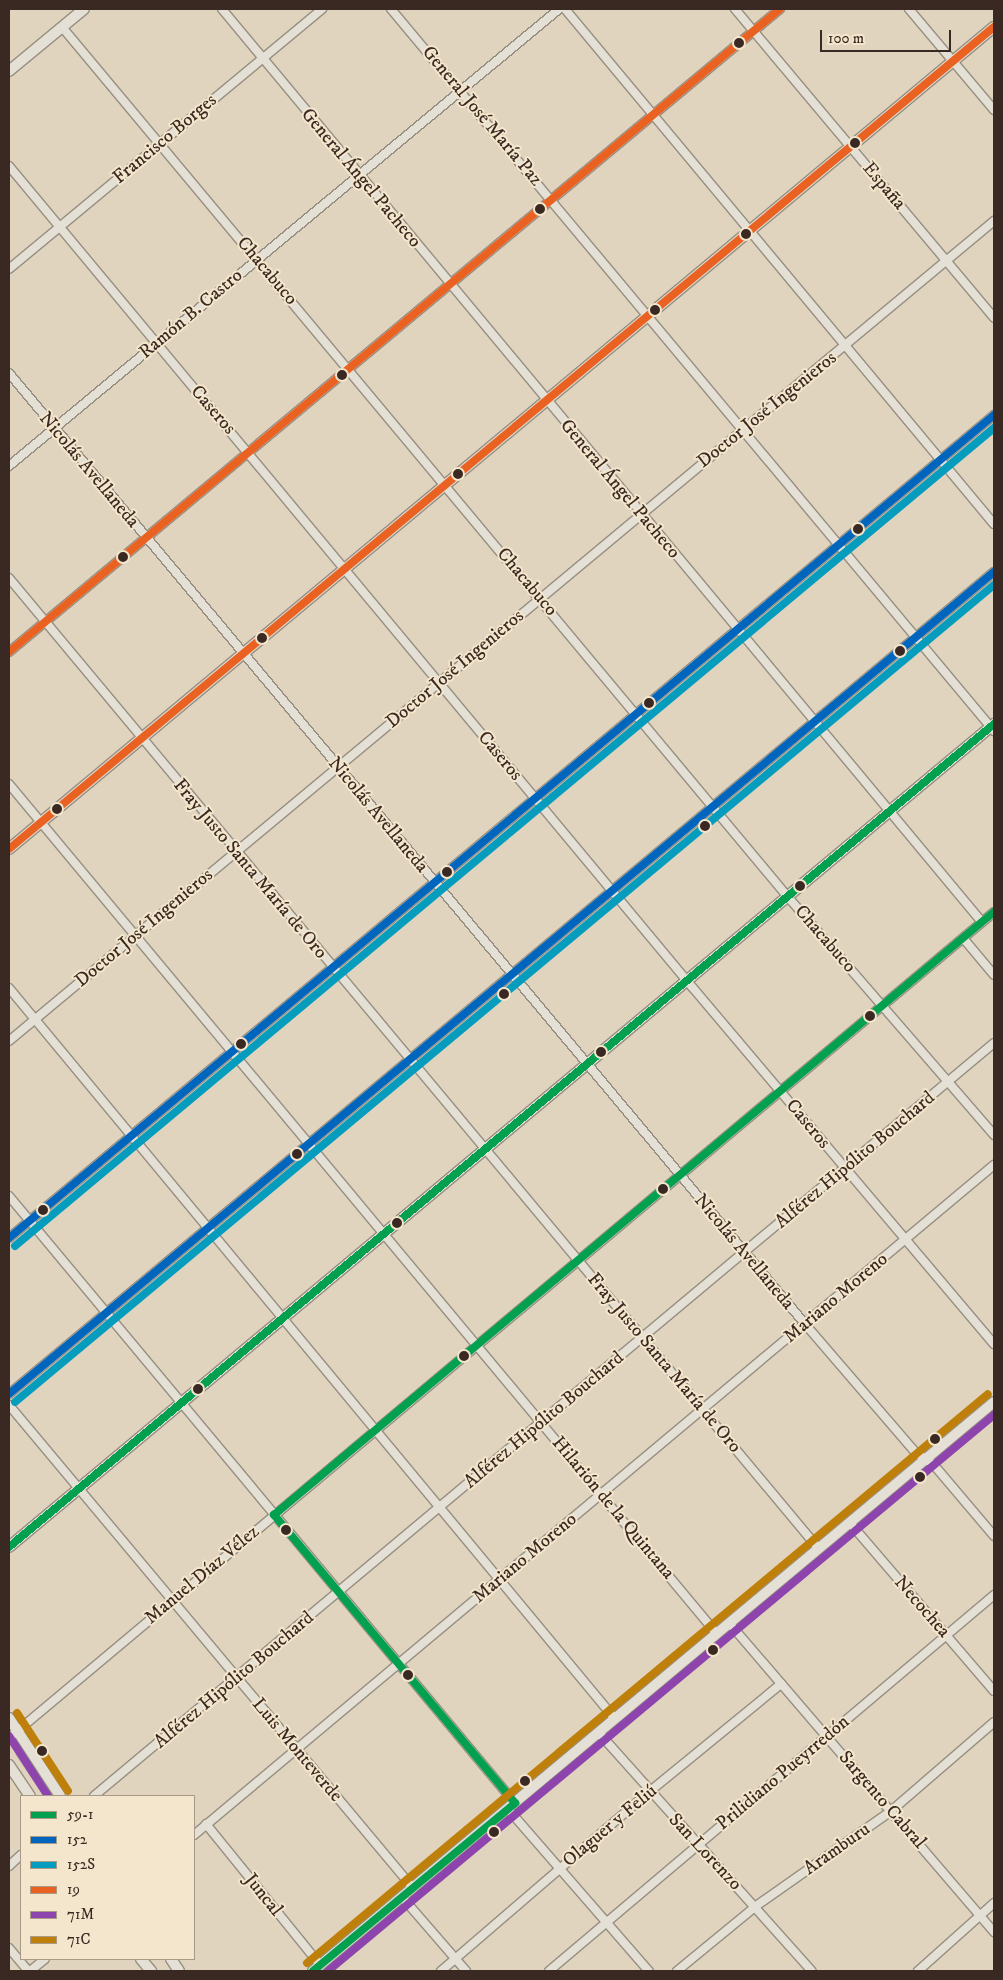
<!DOCTYPE html>
<meta charset="utf-8">
<style>
body{margin:0}
#map{position:relative;width:1003px;height:1980px;overflow:hidden;background:#e0d4be;font-family:"IM FELL DW Pica",serif}
div>[style]{position:absolute}
[style*='--x']{left:calc(var(--x)*1px);top:calc(var(--y)*1px);width:calc(var(--w)*1px);rotate:calc(var(--a)*1deg)}
.green>*{inset:0;background:#cbc8a2;transform-origin:0 0}
.roads{filter:drop-shadow(1px 0 #978f82) drop-shadow(-1px 0 #978f82) drop-shadow(0 1px #978f82) drop-shadow(0 -1px #978f82)}
.street>*{height:8px;margin:-4px;padding:0 4px;transform-origin:4px;border-radius:4px;background:#e5e0d5}
.secondary>*{height:10px;margin:-5px;padding:0 5px;transform-origin:5px;border-radius:5px;background:#e5e0d5}
.bus-1>*{height:8px;margin:-4px;padding:0 4px;transform-origin:4px;border-radius:4px;background:#03a04f}
.bus-2>*{height:8px;margin:-4px;padding:0 4px;transform-origin:4px;border-radius:4px;background:#0065bd}
.bus-3>*{height:8px;margin:-4px;padding:0 4px;transform-origin:4px;border-radius:4px;background:#069cbd}
.bus-4>*{height:8px;margin:-4px;padding:0 4px;transform-origin:4px;border-radius:4px;background:#e96222}
.bus-5>*{height:8px;margin:-4px;padding:0 4px;transform-origin:4px;border-radius:4px;background:#8e44ad}
.bus-6>*{height:8px;margin:-4px;padding:0 4px;transform-origin:4px;border-radius:4px;background:#be800a}
.dots>*{width:14px;height:14px;translate:-50% -50%;box-sizing:border-box;border:2px solid #f3e6cc;border-radius:50%}
span{translate:-50% -50%;white-space:nowrap;text-align:center;line-height:1.15;-webkit-text-stroke:4px #f3e6cc;paint-order:stroke}
.street-label{font-size:19px;color:#3a2922}
.frame{position:absolute;inset:0;border:10px solid #3a2922;pointer-events:none}
.legend{position:absolute;left:20px;top:1795px;width:175px;height:165px;box-sizing:border-box;background:#f3e6cc;border:1px solid #a99a88;margin:0;padding:6px 9px;list-style:none;font-size:15px;color:#3a2922}
.legend li{display:flex;align-items:center;gap:10px;height:25px}
.legend b{width:25px;border:1px solid #a99a88}
.scale{position:absolute;left:820px;top:30px;width:131px;height:22px;box-sizing:border-box;border:2px solid #3a2922;border-top:0;padding-left:6px;font-size:15px;line-height:18px;white-space:nowrap;color:#3a2922;-webkit-text-stroke:4px #f3e6cc;paint-order:stroke}
</style>
<div id="map">
<div class="green">
<i style="left:20px;top:1751px;width:54px;height:6px;rotate:56deg"></i>
</div>
<div class="roads">
<div class="street">
<i style="--x:222;--y:9;--w:1188;--a:50.23"></i>
<i style="--x:391;--y:9;--w:941;--a:50.13"></i>
<i style="--x:565;--y:9;--w:670;--a:50.21"></i>
<i style="--x:735;--y:9;--w:403;--a:50"></i>
<i style="--x:909;--y:9;--w:132;--a:49.9"></i>
<i style="--x:62;--y:27;--w:1133;--a:50.16"></i>
<i style="--x:788;--y:897;--w:315;--a:49.1"></i>
<i style="--x:9;--y:166;--w:1069;--a:50.24"></i>
<i style="--x:693;--y:988;--w:466;--a:49.8"></i>
<i style="--x:9;--y:269;--w:407;--a:-39.7"></i>
<i style="--x:9;--y:373;--w:1240;--a:50.07"></i>
<i style="--x:805;--y:1324;--w:169;--a:49.3"></i>
<i style="--x:915;--y:1452;--w:22;--a:34"></i>
<i style="--x:933;--y:1464;--w:94;--a:49.7"></i>
<i style="--x:9;--y:466;--w:715;--a:-39.72"></i>
<i style="--x:9;--y:578;--w:1264;--a:50.17"></i>
<i style="--x:9;--y:652;--w:1004;--a:-39.83"></i>
<i style="--x:9;--y:784;--w:1106;--a:50.21"></i>
<i style="--x:963;--y:938;--w:48;--a:50"></i>
<i style="--x:9;--y:988;--w:950;--a:50.34"></i>
<i style="--x:9;--y:1041;--w:1282;--a:-39.78"></i>
<i style="--x:9;--y:1196;--w:790;--a:50.19"></i>
<i style="--x:9;--y:1238;--w:1284;--a:-39.88"></i>
<i style="--x:9;--y:1394;--w:1283;--a:-39.85"></i>
<i style="--x:9;--y:1405;--w:630;--a:50.09"></i>
<i style="--x:850;--y:1523;--w:221;--a:49.4"></i>
<i style="--x:730;--y:1624;--w:406;--a:49.4"></i>
<i style="--x:599;--y:1733;--w:319;--a:48.2"></i>
<i style="--x:9;--y:1738;--w:1285;--a:-39.98"></i>
<i style="--x:94;--y:1796;--w:1173;--a:-39.92"></i>
<i style="--x:508;--y:1809;--w:215;--a:49"></i>
<i style="--x:206;--y:1824;--w:181;--a:51"></i>
<i style="--x:194;--y:1835;--w:1044;--a:-39.95"></i>
<i style="--x:9;--y:1866;--w:16;--a:-43"></i>
<i style="--x:402;--y:1897;--w:98;--a:49.1"></i>
<i style="--x:9;--y:1948;--w:30;--a:50"></i>
<i style="--x:30;--y:1971;--w:19;--a:-39"></i>
<i style="--x:441;--y:1971;--w:274;--a:-40.7"></i>
<i style="--x:649;--y:1792;--w:171;--a:-39.3"></i>
<i style="--x:549;--y:1971;--w:583;--a:-40.2"></i>
<i style="--x:677;--y:1971;--w:102;--a:-39.4"></i>
<i style="--x:756;--y:1906;--w:165;--a:-35.1"></i>
<i style="--x:891;--y:1811;--w:136;--a:-40.8"></i>
<i style="--x:918;--y:1971;--w:102;--a:-41.8"></i>
</div>
<div class="secondary">
<i style="--x:9;--y:71;--w:97;--a:-39.6"></i>
<i style="--x:9;--y:849;--w:1283;--a:-39.85"></i>
<i style="--x:9;--y:1547;--w:1284;--a:-39.88"></i>
<i style="--x:9;--y:1718;--w:93;--a:56.8"></i>
<i style="--x:9;--y:1765;--w:37;--a:56"></i>
<i style="--x:141;--y:1959;--w:16;--a:50"></i>
<i style="--x:171;--y:1959;--w:14;--a:56"></i>
<i style="--x:313;--y:1971;--w:887;--a:-39.88"></i>
</div>
</div>
<div class="bus-1">
<i style="--x:9;--y:1547;--w:1284;--a:-39.88"></i>
<i style="--x:313;--y:1971;--w:263;--a:-39.7"></i>
<i style="--x:515;--y:1803;--w:376;--a:-129.9"></i>
<i style="--x:274;--y:1515;--w:939;--a:-39.95"></i>
</div>
<div class="bus-2">
<i style="--x:9;--y:1238;--w:1284;--a:-39.88"></i>
<i style="--x:9;--y:1394;--w:1283;--a:-39.85"></i>
</div>
<div class="bus-3">
<i style="--x:15;--y:1246;--w:1276;--a:-39.88"></i>
<i style="--x:15;--y:1402;--w:1275;--a:-39.85"></i>
</div>
<div class="bus-4">
<i style="--x:9;--y:652;--w:1004;--a:-39.83"></i>
<i style="--x:9;--y:849;--w:1283;--a:-39.85"></i>
</div>
<div class="bus-5">
<i style="--x:9;--y:1736;--w:72;--a:57"></i>
<i style="--x:328;--y:1971;--w:868;--a:-39.86"></i>
</div>
<div class="bus-6">
<i style="--x:17;--y:1713;--w:93;--a:56.8"></i>
<i style="--x:307;--y:1963;--w:887;--a:-39.88"></i>
</div>
<div class="dots">
<i style="left:739px;top:43px;background:#3a2922"></i>
<i style="left:855px;top:143px;background:#3a2922"></i>
<i style="left:540px;top:209px;background:#3a2922"></i>
<i style="left:746px;top:234px;background:#3a2922"></i>
<i style="left:655px;top:310px;background:#3a2922"></i>
<i style="left:342px;top:375px;background:#3a2922"></i>
<i style="left:458px;top:474px;background:#3a2922"></i>
<i style="left:858px;top:529px;background:#3a2922"></i>
<i style="left:123px;top:557px;background:#3a2922"></i>
<i style="left:262px;top:638px;background:#3a2922"></i>
<i style="left:900px;top:651px;background:#3a2922"></i>
<i style="left:649px;top:703px;background:#3a2922"></i>
<i style="left:57px;top:809px;background:#3a2922"></i>
<i style="left:705px;top:826px;background:#3a2922"></i>
<i style="left:447px;top:872px;background:#3a2922"></i>
<i style="left:800px;top:886px;background:#3a2922"></i>
<i style="left:504px;top:994px;background:#3a2922"></i>
<i style="left:870px;top:1016px;background:#3a2922"></i>
<i style="left:241px;top:1044px;background:#3a2922"></i>
<i style="left:601px;top:1052px;background:#3a2922"></i>
<i style="left:297px;top:1154px;background:#3a2922"></i>
<i style="left:663px;top:1189px;background:#3a2922"></i>
<i style="left:43px;top:1210px;background:#3a2922"></i>
<i style="left:397px;top:1223px;background:#3a2922"></i>
<i style="left:464px;top:1356px;background:#3a2922"></i>
<i style="left:198px;top:1389px;background:#3a2922"></i>
<i style="left:935px;top:1439px;background:#3a2922"></i>
<i style="left:920px;top:1477px;background:#3a2922"></i>
<i style="left:286px;top:1530px;background:#3a2922"></i>
<i style="left:713px;top:1650px;background:#3a2922"></i>
<i style="left:408px;top:1675px;background:#3a2922"></i>
<i style="left:42px;top:1751px;background:#3a2922"></i>
<i style="left:525px;top:1781px;background:#3a2922"></i>
<i style="left:494px;top:1832px;background:#3a2922"></i>
</div>
<div class="street-label">
<span style="left:482px;top:116px;rotate:50deg">General José María Paz</span>
<span style="left:165px;top:139px;rotate:-40deg">Francisco Borges</span>
<span style="left:361px;top:178px;rotate:50deg">General Ángel Pacheco</span>
<span style="left:884px;top:186px;rotate:50deg">España</span>
<span style="left:267px;top:271px;rotate:50deg">Chacabuco</span>
<span style="left:191px;top:314px;rotate:-40deg">Ramón B. Castro</span>
<span style="left:213px;top:410px;rotate:49deg">Caseros</span>
<span style="left:767px;top:410px;rotate:-39deg">Doctor José Ingenieros</span>
<span style="left:89px;top:470px;rotate:50deg">Nicolás Avellaneda</span>
<span style="left:620px;top:489px;rotate:50deg">General Ángel Pacheco</span>
<span style="left:527px;top:582px;rotate:50deg">Chacabuco</span>
<span style="left:455px;top:669px;rotate:-40deg">Doctor José Ingenieros</span>
<span style="left:500px;top:756px;rotate:50deg">Caseros</span>
<span style="left:378px;top:815px;rotate:50deg">Nicolás Avellaneda</span>
<span style="left:250px;top:869px;rotate:50deg">Fray Justo Santa María de Oro</span>
<span style="left:144px;top:928px;rotate:-40deg">Doctor José Ingenieros</span>
<span style="left:825px;top:939px;rotate:49deg">Chacabuco</span>
<span style="left:808px;top:1124px;rotate:50deg">Caseros</span>
<span style="left:855px;top:1160px;rotate:-40deg">Alférez Hipólito Bouchard</span>
<span style="left:744px;top:1252px;rotate:50deg">Nicolás Avellaneda</span>
<span style="left:836px;top:1298px;rotate:-40deg">Mariano Moreno</span>
<span style="left:664px;top:1363px;rotate:50deg">Fray Justo Santa María de Oro</span>
<span style="left:544px;top:1420px;rotate:-40deg">Alférez Hipólito Bouchard</span>
<span style="left:613px;top:1508px;rotate:50deg">Hilarión de la Quintana</span>
<span style="left:525px;top:1558px;rotate:-40deg">Mariano Moreno</span>
<span style="left:202px;top:1575px;rotate:-40deg">Manuel Díaz Vélez</span>
<span style="left:922px;top:1607px;rotate:49deg">Necochea</span>
<span style="left:234px;top:1680px;rotate:-40deg">Alférez Hipólito Bouchard</span>
<span style="left:297px;top:1750px;rotate:50deg">Luis Monteverde</span>
<span style="left:783px;top:1773px;rotate:-40deg">Prilidiano Pueyrredón</span>
<span style="left:882px;top:1800px;rotate:49deg">Sargento Cabral</span>
<span style="left:610px;top:1826px;rotate:-40deg">Olaguer y Feliú</span>
<span style="left:837px;top:1849px;rotate:-35deg">Aramburu</span>
<span style="left:705px;top:1852px;rotate:47deg">San Lorenzo</span>
<span style="left:263px;top:1895px;rotate:51deg">Juncal</span>
</div>
<div class="frame"></div>
<ul class="legend">
<li><b style="height:6px;background:#03a04f"></b>59-1</li>
<li><b style="height:6px;background:#0065bd"></b>152</li>
<li><b style="height:6px;background:#069cbd"></b>152S</li>
<li><b style="height:6px;background:#e96222"></b>19</li>
<li><b style="height:6px;background:#8e44ad"></b>71M</li>
<li><b style="height:6px;background:#be800a"></b>71C</li>
</ul>
<div class="scale">100 m</div>
</div>
